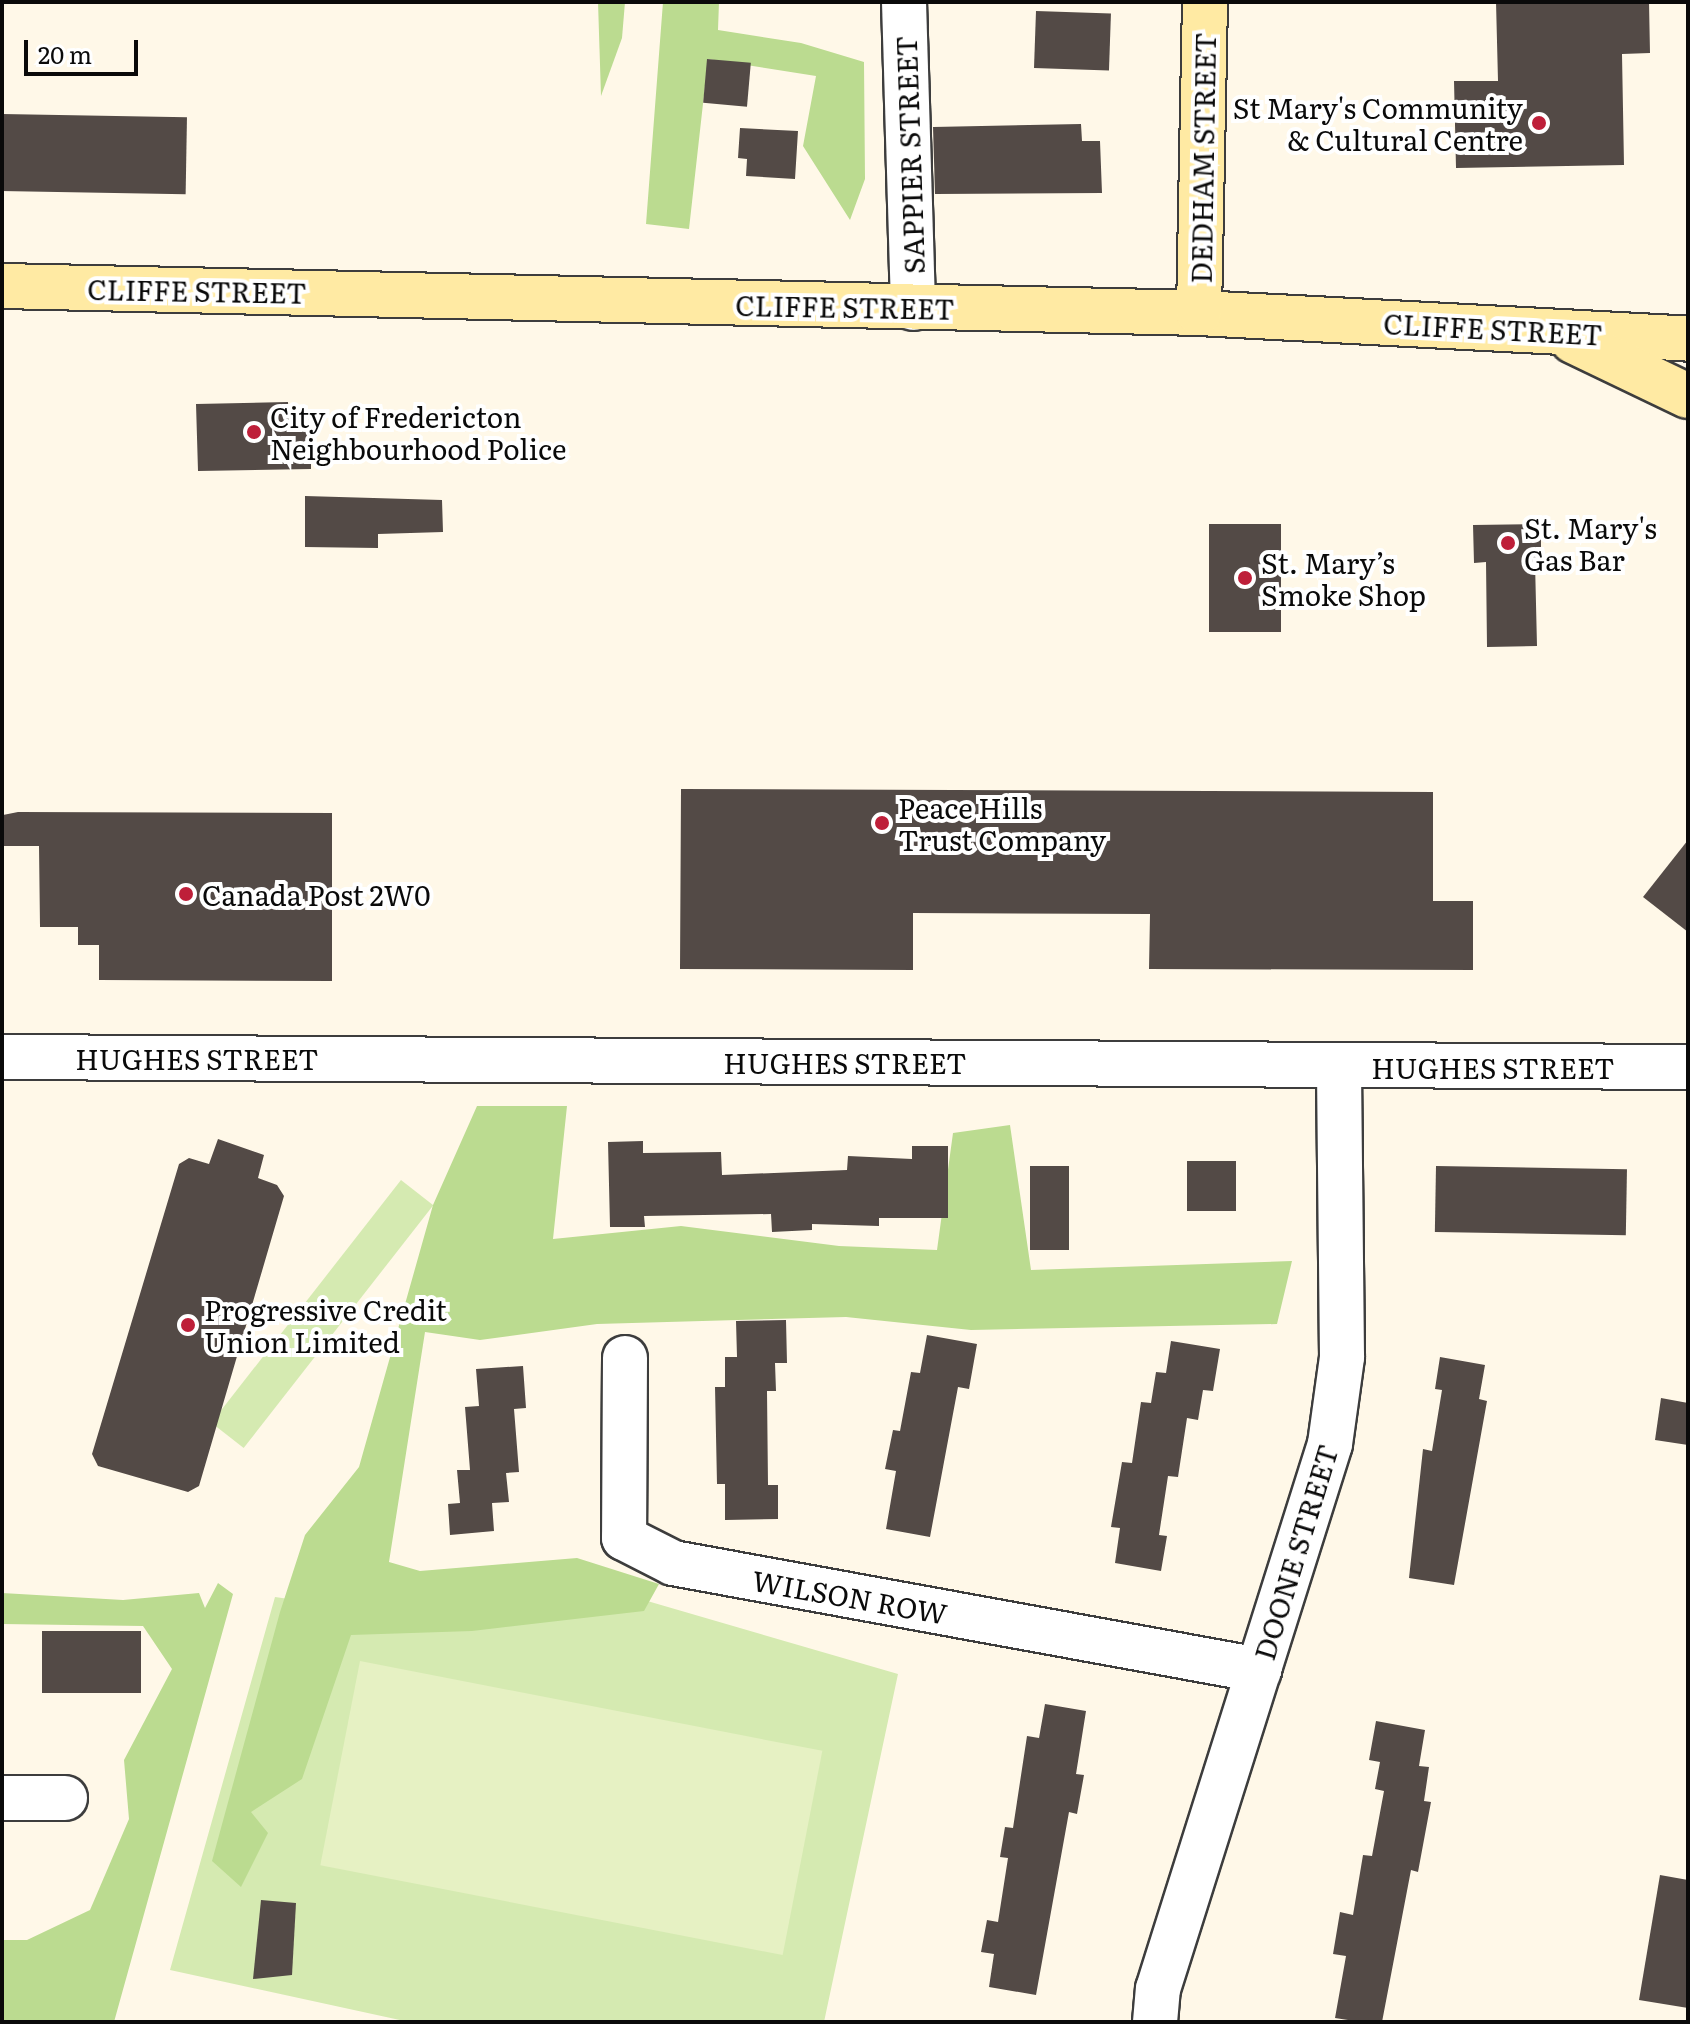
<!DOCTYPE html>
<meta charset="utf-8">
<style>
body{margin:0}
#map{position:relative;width:1690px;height:2024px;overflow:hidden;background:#fff8e8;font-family:Literata,serif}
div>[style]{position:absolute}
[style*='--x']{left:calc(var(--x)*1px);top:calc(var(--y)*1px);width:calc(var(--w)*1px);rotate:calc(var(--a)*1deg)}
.green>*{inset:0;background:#d5eab1;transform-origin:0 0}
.forest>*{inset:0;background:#bbdb90}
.pitch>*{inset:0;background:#e6f1c3;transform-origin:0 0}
.building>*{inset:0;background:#534a46;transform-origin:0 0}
.roads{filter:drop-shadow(2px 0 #3d3d3d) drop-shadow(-2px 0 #3d3d3d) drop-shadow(0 2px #3d3d3d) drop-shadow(0 -2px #3d3d3d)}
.street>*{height:44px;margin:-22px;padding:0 22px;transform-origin:22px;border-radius:22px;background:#fff}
.secondary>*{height:44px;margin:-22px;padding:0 22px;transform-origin:22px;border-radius:22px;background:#ffeaa3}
.dots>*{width:22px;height:22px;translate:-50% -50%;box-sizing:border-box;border:4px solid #fff;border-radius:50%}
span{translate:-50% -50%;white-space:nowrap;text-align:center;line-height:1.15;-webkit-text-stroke:8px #fff;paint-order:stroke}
.poi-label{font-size:28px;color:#0a0a0a}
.right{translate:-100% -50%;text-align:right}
.left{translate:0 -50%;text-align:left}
.street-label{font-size:28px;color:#0a0a0a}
.frame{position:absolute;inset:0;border:4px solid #0a0a0a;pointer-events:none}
.scale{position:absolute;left:24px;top:40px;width:114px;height:36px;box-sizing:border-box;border:4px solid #0a0a0a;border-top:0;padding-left:10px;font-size:24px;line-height:28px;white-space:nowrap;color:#0a0a0a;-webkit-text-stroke:6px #fff;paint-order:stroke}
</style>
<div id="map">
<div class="green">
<i style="left:401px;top:1180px;width:41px;height:308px;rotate:38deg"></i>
<i style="clip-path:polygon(613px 1591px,898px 1674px,824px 2022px,409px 2022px,170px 1970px,275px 1597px,310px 1602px)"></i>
</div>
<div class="forest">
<i style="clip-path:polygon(598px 2px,625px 2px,622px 38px,601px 96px)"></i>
<i style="clip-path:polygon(663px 2px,719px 2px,718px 30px,801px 43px,864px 62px,865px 179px,850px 220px,803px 146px,816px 76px,708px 59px,689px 229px,646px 224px)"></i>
<i style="clip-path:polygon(477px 1106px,567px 1106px,553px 1239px,681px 1226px,839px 1246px,937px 1250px,953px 1133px,1010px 1125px,1031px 1270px,1292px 1261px,1277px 1324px,971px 1330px,846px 1317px,597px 1324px,480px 1340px,425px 1332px,389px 1562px,420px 1571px,577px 1558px,659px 1584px,644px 1611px,472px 1631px,351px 1635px,302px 1779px,251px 1812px,268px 1833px,241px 1887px,212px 1861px,280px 1612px,305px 1535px,359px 1467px,433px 1205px)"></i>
<i style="clip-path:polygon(218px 1583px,233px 1594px,114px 2022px,2px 2022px,2px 1940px,27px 1940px,90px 1910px,129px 1819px,124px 1760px,172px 1669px,143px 1626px,2px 1624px,2px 1593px,123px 1600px,199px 1593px,205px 1608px)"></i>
</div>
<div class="pitch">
<i style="left:360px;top:1661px;width:471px;height:208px;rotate:11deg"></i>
</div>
<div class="building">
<i style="clip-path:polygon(1496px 2px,1649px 2px,1650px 53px,1622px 54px,1624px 165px,1456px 168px,1454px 81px,1498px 81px)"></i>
<i style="left:1036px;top:11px;width:75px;height:57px;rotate:2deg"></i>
<i style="left:707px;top:59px;width:44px;height:44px;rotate:5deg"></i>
<i style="left:2px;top:114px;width:185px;height:77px;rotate:1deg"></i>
<i style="clip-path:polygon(1081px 124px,1082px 141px,1100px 141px,1102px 193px,935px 194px,933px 127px)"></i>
<i style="clip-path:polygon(740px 128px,798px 131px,795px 179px,746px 176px,747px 159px,738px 158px)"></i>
<i style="clip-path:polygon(288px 402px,289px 426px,311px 426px,311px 469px,198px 471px,196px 404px)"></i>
<i style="clip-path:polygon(305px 496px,442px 500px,443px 532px,378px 534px,378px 548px,305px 547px)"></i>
<i style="left:1209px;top:524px;width:72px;height:108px"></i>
<i style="clip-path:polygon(1541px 524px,1541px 562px,1535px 562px,1537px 646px,1487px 647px,1486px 562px,1474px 563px,1473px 525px)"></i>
<i style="clip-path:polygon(681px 789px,1433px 792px,1433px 901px,1473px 901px,1473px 970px,1149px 969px,1150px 914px,913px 913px,913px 970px,680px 969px)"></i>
<i style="clip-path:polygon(18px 812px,332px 813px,332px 981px,99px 980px,99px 945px,78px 945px,78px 927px,40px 927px,39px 846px,3px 846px,3px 815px)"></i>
<i style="clip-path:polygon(1688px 840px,1688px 932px,1643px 897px)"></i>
<i style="clip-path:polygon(218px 1139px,264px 1155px,258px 1178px,277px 1185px,284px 1196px,199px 1486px,188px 1492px,98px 1466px,92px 1454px,179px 1164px,189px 1158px,209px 1164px)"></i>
<i style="clip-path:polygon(643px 1141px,643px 1153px,721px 1152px,722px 1175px,847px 1170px,848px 1156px,912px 1159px,912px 1146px,948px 1146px,948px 1218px,879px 1218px,879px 1226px,812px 1224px,812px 1230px,772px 1232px,771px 1214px,644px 1216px,645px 1227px,610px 1227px,608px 1142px)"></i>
<i style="left:1187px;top:1161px;width:49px;height:50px"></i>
<i style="left:1030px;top:1166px;width:39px;height:84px"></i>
<i style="left:1436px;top:1166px;width:191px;height:66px;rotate:1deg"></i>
<i style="clip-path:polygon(786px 1320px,787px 1363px,775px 1363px,776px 1391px,767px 1391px,768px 1485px,778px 1485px,778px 1519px,725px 1520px,725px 1484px,717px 1484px,715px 1387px,725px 1387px,725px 1357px,737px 1357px,736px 1321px)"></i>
<i style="clip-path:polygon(927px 1335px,977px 1344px,969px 1389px,958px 1387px,930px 1537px,886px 1529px,896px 1471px,885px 1469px,893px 1430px,900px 1431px,911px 1372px,920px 1373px)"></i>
<i style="clip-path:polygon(1171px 1341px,1220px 1349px,1213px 1391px,1203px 1390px,1198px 1420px,1187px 1418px,1178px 1477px,1168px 1476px,1159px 1535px,1167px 1536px,1161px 1571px,1115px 1563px,1120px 1528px,1111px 1527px,1122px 1462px,1132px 1463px,1141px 1402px,1151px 1403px,1156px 1372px,1166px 1373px)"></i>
<i style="clip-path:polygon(1440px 1357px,1485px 1365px,1479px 1399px,1487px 1401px,1454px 1585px,1409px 1578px,1423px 1449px,1432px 1451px,1442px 1390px,1435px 1389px)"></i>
<i style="clip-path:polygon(523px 1366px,526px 1408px,514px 1409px,519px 1472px,506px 1473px,509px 1502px,492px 1503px,494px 1531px,450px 1535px,448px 1504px,460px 1503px,457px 1470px,470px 1470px,465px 1407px,479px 1406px,476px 1369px)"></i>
<i style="clip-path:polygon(1661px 1398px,1688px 1403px,1688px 1445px,1655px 1440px)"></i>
<i style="left:42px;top:1631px;width:99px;height:62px"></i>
<i style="clip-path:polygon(1045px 1704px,1086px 1711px,1076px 1774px,1084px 1775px,1077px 1814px,1069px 1812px,1036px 1995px,989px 1987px,994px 1954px,981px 1952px,987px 1920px,998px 1922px,1008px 1858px,1000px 1857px,1005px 1827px,1013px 1828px,1027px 1736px,1039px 1738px)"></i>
<i style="clip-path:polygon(1376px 1721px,1425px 1730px,1419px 1766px,1429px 1767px,1424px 1801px,1431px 1802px,1418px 1872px,1411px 1870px,1382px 2022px,1361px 2022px,1335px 2018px,1346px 1956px,1333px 1954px,1340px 1912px,1353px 1915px,1363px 1855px,1372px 1856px,1384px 1791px,1375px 1789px,1380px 1762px,1369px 1760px)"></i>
<i style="clip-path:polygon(1660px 1875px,1688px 1880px,1688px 2008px,1639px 2000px)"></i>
<i style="clip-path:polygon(261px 1900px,296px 1903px,292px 1975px,253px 1979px)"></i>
</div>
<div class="roads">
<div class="street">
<i style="--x:904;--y:2;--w:306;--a:88.3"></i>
<i style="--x:2;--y:1057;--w:1686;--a:0.34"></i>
<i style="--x:625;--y:1358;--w:180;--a:90.3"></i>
<i style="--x:624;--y:1538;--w:55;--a:27"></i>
<i style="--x:673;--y:1563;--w:596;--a:10.35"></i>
<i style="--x:2;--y:1798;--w:63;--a:0"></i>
<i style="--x:1155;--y:2022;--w:33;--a:-85"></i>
<i style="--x:1158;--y:1989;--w:571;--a:-72.48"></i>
<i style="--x:1330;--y:1444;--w:88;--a:-82.1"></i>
<i style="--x:1342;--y:1357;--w:291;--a:-90.6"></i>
</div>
<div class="secondary">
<i style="--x:2;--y:286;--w:1197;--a:1.29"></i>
<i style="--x:1199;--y:313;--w:490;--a:3"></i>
<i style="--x:1199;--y:313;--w:311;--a:-88.9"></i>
<i style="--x:1573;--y:341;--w:127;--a:25.6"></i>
</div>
</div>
<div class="dots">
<i style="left:1539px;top:123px;background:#be1f39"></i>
<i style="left:254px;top:432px;background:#be1f39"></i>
<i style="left:1508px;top:543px;background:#be1f39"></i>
<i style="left:1245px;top:578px;background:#be1f39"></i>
<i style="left:882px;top:823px;background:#be1f39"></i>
<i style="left:186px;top:894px;background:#be1f39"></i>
<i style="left:188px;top:1325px;background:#be1f39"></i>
</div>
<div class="poi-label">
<span class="right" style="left:1523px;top:123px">St Mary's Community<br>&amp; Cultural Centre</span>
<span class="left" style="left:270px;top:432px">City of Fredericton<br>Neighbourhood Police</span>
<span class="left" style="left:1524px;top:543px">St. Mary's<br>Gas Bar</span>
<span class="left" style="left:1261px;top:578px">St. Mary’s<br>Smoke Shop</span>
<span class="left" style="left:898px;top:823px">Peace Hills<br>Trust Company</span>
<span class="left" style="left:202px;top:894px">Canada Post 2W0</span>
<span class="left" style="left:204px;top:1325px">Progressive Credit<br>Union Limited</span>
</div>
<div class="street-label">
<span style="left:909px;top:155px;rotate:-92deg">SAPPIER STREET</span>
<span style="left:1202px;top:158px;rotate:-89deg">DEDHAM STREET</span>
<span style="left:197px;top:290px;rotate:1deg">CLIFFE STREET</span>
<span style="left:845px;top:306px;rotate:1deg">CLIFFE STREET</span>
<span style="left:1493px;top:328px;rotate:3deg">CLIFFE STREET</span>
<span style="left:197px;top:1058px">HUGHES STREET</span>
<span style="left:845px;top:1062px">HUGHES STREET</span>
<span style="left:1493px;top:1067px">HUGHES STREET</span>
<span style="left:1295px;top:1552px;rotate:-73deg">DOONE STREET</span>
<span style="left:850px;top:1596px;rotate:10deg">WILSON ROW</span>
</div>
<div class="frame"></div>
<div class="scale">20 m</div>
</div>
